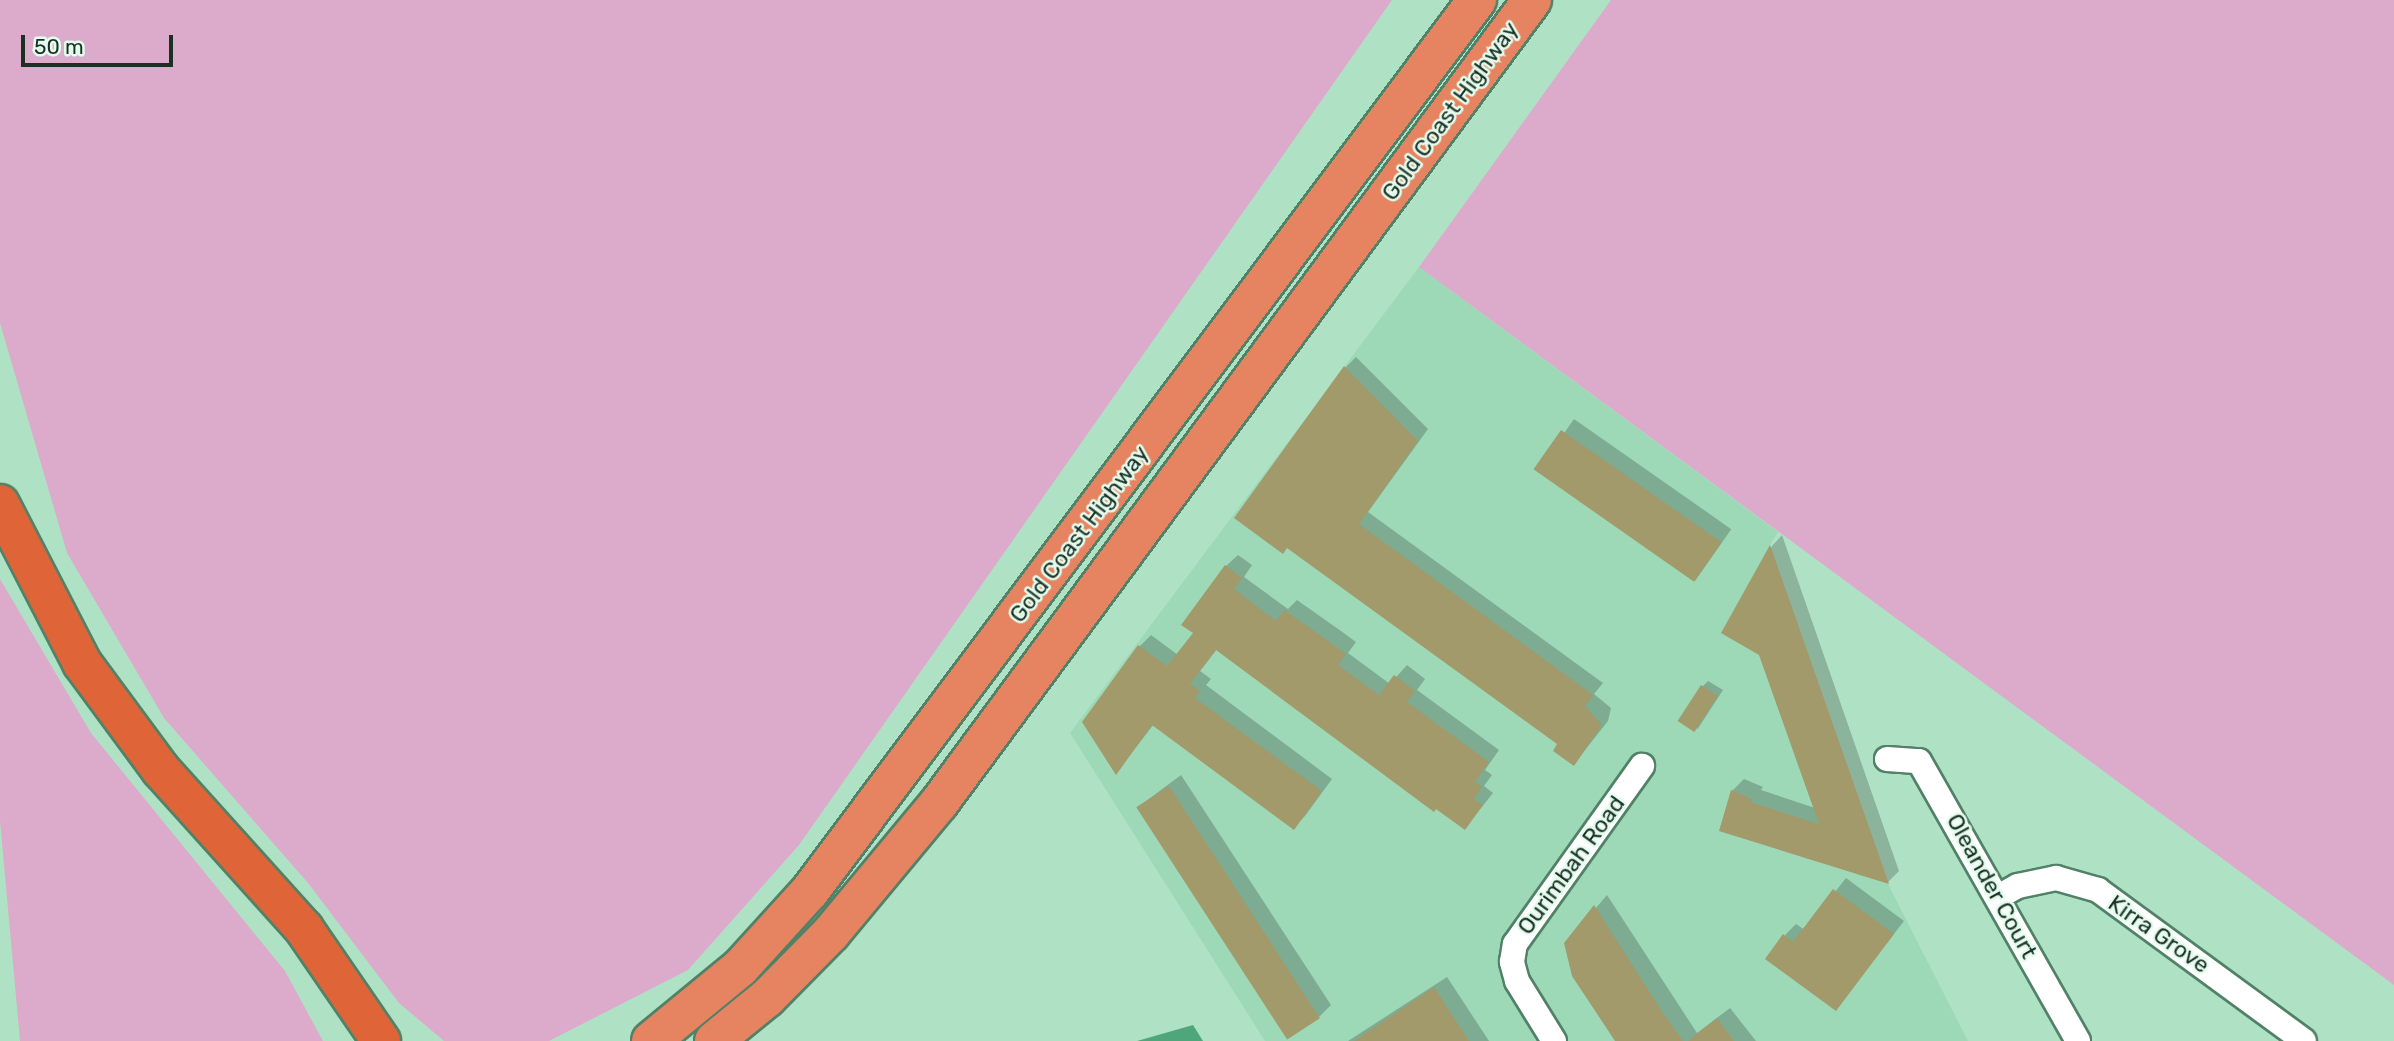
<!DOCTYPE html>
<style>
body{margin:0}
#map{position:relative;width:2394px;height:1041px;overflow:hidden;background:#afe2c5;font-family:Rubik,sans-serif}
div>[style]{position:absolute}
[style*='--x']{left:calc(var(--x)*1px);top:calc(var(--y)*1px);width:calc(var(--w)*1px);rotate:calc(var(--a)*1deg)}
.built>*{inset:0;background:#9dd8b7}
.green>*{inset:0;background:#dcabcb}
.water>*{inset:0;background:#50a67b}
.shadow>*{inset:0;background:#0003;transform-origin:0 0}
.building>*{inset:0;background:#a29a6a;transform-origin:0 0}
.roads{filter:drop-shadow(2px 0 #518167) drop-shadow(-2px 0 #518167) drop-shadow(0 2px #518167) drop-shadow(0 -2px #518167)}
.minor>*{height:24px;margin:-12px;padding:0 12px;transform-origin:12px;border-radius:12px;background:#fff}
.trunk>*{height:38px;margin:-19px;padding:0 19px;transform-origin:19px;border-radius:19px;background:#e68360}
.motorway>*{height:38px;margin:-19px;padding:0 19px;transform-origin:19px;border-radius:19px;background:#df6438}
span{translate:-50% -50%;white-space:nowrap;text-align:center;line-height:1.15;-webkit-text-stroke:5px #e3fced;paint-order:stroke}
.street-label{font-size:23px;color:#1b2f24}
.scale{position:absolute;left:21px;top:35px;width:152px;height:32px;box-sizing:border-box;border:4px solid #1b2f24;border-top:0;padding-left:9px;font-size:21px;line-height:24px;white-space:nowrap;color:#1b2f24;-webkit-text-stroke:5px #e3fced;paint-order:stroke}
</style>
<div id="map">
<div class="built">
<i style="clip-path:polygon(1419px 267px,1778px 532px,1770px 545px,1888px 884px,1968px 1041px,1265px 1041px,1070px 733px)"></i>
</div>
<div class="green">
<i style="clip-path:polygon(0 0,1392px 0,799px 845px,688px 970px,549px 1041px,444px 1041px,399px 1003px,308px 883px,164px 718px,67px 553px,0 323px)"></i>
<i style="clip-path:polygon(1611px 0,2394px 0,2394px 985px,1419px 267px)"></i>
<i style="clip-path:polygon(0 579px,91px 733px,285px 971px,323px 1041px,20px 1041px,0 821px)"></i>
</div>
<div class="water">
<i style="clip-path:polygon(1193px 1025px,1203px 1041px,1137px 1041px)"></i>
</div>
<div class="shadow">
<i style="clip-path:polygon(1356px 357px,1428px 429px,1368px 512px,1603px 683px,1594px 694px,1611px 708px,1608px 721px,1574px 764px,1559px 744px,1288px 546px,1345px 368px)"></i>
<i style="left:1574px;top:419px;width:192px;height:63px;rotate:35deg"></i>
<i style="clip-path:polygon(1782px 535px,1899px 871px,1888px 882px,1721px 830px,1732px 791px,1744px 779px,1763px 787px,1761px 790px,1815px 808px,1761px 653px,1724px 632px,1772px 546px)"></i>
<i style="clip-path:polygon(1238px 555px,1252px 565px,1244px 577px,1288px 609px,1297px 600px,1341px 631px,1356px 642px,1348px 653px,1390px 684px,1407px 665px,1425px 679px,1417px 690px,1499px 750px,1485px 770px,1492px 775px,1484px 786px,1493px 793px,1465px 828px,1217px 649px,1200px 671px,1211px 679px,1206px 685px,1332px 779px,1305px 816px,1294px 827px,1154px 724px,1116px 773px,1140px 646px,1151px 635px,1178px 655px,1195px 632px,1226px 566px)"></i>
<i style="clip-path:polygon(1708px 681px,1723px 690px,1697px 730px,1702px 687px)"></i>
<i style="clip-path:polygon(1181px 775px,1331px 1005px,1319px 1017px,1138px 807px)"></i>
<i style="clip-path:polygon(1846px 878px,1904px 921px,1836px 1009px,1785px 935px,1796px 924px,1805px 930px)"></i>
<i style="clip-path:polygon(1607px 895px,1697px 1033px,1730px 1008px,1756px 1041px,1617px 1041px,1566px 943px)"></i>
<i style="clip-path:polygon(1447px 977px,1489px 1041px,1348px 1041px)"></i>
</div>
<div class="building">
<i style="clip-path:polygon(1344px 366px,1418px 441px,1359px 524px,1593px 695px,1585px 706px,1602px 725px,1574px 766px,1553px 751px,1557px 744px,1287px 548px,1283px 554px,1234px 518px)"></i>
<i style="left:1561px;top:430px;width:196px;height:48px;rotate:35deg"></i>
<i style="clip-path:polygon(1770px 545px,1889px 884px,1719px 831px,1731px 790px,1752px 799px,1750px 802px,1819px 824px,1759px 655px,1721px 633px)"></i>
<i style="clip-path:polygon(1225px 565px,1242px 578px,1234px 589px,1276px 621px,1284px 610px,1330px 642px,1346px 654px,1338px 665px,1379px 695px,1394px 675px,1415px 691px,1407px 702px,1489px 762px,1475px 782px,1482px 787px,1474px 799px,1483px 805px,1465px 830px,1436px 809px,1434px 812px,1216px 650px,1190px 684px,1200px 691px,1195px 698px,1322px 791px,1294px 830px,1152px 725px,1116px 775px,1082px 722px,1138px 645px,1167px 666px,1193px 633px,1181px 625px)"></i>
<i style="left:1701px;top:685px;width:20px;height:43px;rotate:33deg"></i>
<i style="left:1169px;top:786px;width:277px;height:39px;rotate:57deg"></i>
<i style="clip-path:polygon(1833px 889px,1894px 934px,1836px 1011px,1765px 959px,1783px 934px,1793px 942px)"></i>
<i style="clip-path:polygon(1594px 905px,1663px 1013px,1683px 1041px,1615px 1041px,1572px 976px,1564px 943px)"></i>
<i style="clip-path:polygon(1434px 987px,1469px 1041px,1354px 1041px)"></i>
<i style="clip-path:polygon(1717px 1018px,1734px 1041px,1688px 1041px)"></i>
</div>
<div class="roads">
<div class="minor">
<i style="--x:1887;--y:759;--w:32;--a:4"></i>
<i style="--x:1919;--y:761;--w:322;--a:60.4"></i>
<i style="--x:1998;--y:897;--w:23;--a:-29"></i>
<i style="--x:2018;--y:886;--w:39;--a:-12"></i>
<i style="--x:2056;--y:878;--w:44;--a:15.9"></i>
<i style="--x:2098;--y:890;--w:255;--a:36.2"></i>
<i style="--x:1554;--y:1041;--w:70;--a:-121.7"></i>
<i style="--x:1517;--y:981;--w:20;--a:-105"></i>
<i style="--x:1512;--y:962;--w:18;--a:-81"></i>
<i style="--x:1515;--y:944;--w:219;--a:-54.5"></i>
</div>
<div class="trunk">
<i style="--x:651;--y:1041;--w:115;--a:-39.4"></i>
<i style="--x:740;--y:968;--w:104;--a:-47.7"></i>
<i style="--x:810;--y:891;--w:1113;--a:-53.18"></i>
<i style="--x:714;--y:1041;--w:68;--a:-39.1"></i>
<i style="--x:767;--y:998;--w:91;--a:-45.4"></i>
<i style="--x:831;--y:933;--w:169;--a:-50.3"></i>
<i style="--x:939;--y:803;--w:998;--a:-53.55"></i>
</div>
<div class="motorway">
<i style="--x:0;--y:504;--w:179;--a:62.7"></i>
<i style="--x:82;--y:663;--w:133;--a:53.6"></i>
<i style="--x:161;--y:770;--w:214;--a:48"></i>
<i style="--x:304;--y:929;--w:136;--a:55.5"></i>
</div>
</div>
<div class="street-label">
<span style="left:1450px;top:111px;rotate:-54deg">Gold Coast Highway</span>
<span style="left:1079px;top:534px;rotate:-53deg">Gold Coast Highway</span>
<span style="left:1571px;top:865px;rotate:-54deg">Ourimbah Road</span>
<span style="left:1992px;top:886px;rotate:61deg">Oleander Court</span>
<span style="left:2159px;top:934px;rotate:35deg">Kirra Grove</span>
</div>
<div class="scale">50 m</div>
</div>
